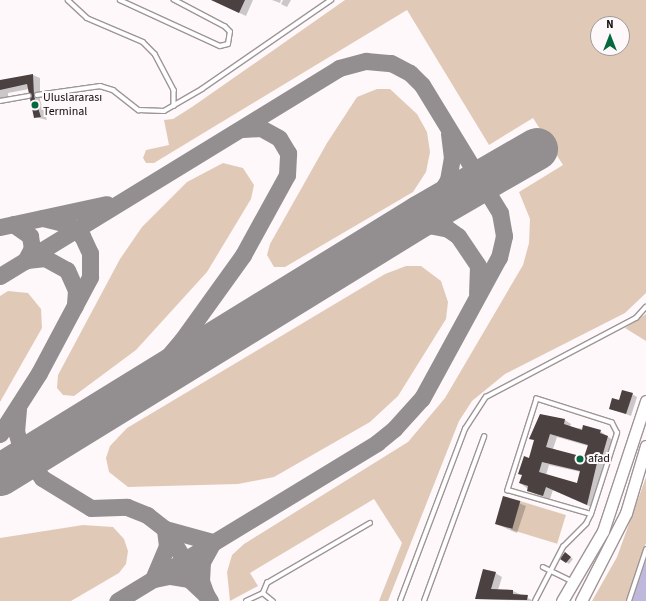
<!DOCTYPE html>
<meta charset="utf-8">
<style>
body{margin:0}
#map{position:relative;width:646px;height:601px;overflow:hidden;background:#fef8fa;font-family:"Source Sans 3",sans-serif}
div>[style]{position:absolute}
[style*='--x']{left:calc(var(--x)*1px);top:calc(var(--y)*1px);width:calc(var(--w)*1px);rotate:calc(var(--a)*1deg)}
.green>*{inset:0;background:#e0cab7;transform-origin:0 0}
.water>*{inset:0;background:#c0b7dd}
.shadow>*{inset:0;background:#0003}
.taxiway>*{height:17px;margin:-8.5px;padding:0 8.5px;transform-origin:8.5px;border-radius:8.5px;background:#938e90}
.runway>*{height:42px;margin:-21px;padding:0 21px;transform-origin:21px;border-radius:21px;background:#938e90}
.building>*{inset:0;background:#4a4140;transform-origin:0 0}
.roads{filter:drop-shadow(1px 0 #9f9597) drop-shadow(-1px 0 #9f9597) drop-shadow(0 1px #9f9597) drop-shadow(0 -1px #9f9597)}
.service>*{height:3.5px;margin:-1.75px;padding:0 1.75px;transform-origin:1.75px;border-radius:1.75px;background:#fff}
.primary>*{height:11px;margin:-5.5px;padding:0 5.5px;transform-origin:5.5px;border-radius:5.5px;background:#fff}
.dots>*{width:11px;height:11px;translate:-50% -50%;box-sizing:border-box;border:2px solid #fef8fa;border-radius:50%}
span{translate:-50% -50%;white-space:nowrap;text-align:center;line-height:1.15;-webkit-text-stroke:4px #fef8fa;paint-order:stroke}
.poi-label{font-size:12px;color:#0f0c0d}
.left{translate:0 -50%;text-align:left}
.north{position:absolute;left:590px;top:16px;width:40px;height:40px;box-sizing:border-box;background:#fef8fa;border:1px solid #9e9a9b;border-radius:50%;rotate:0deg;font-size:11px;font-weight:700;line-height:16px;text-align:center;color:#0f0c0d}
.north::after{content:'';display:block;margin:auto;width:14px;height:18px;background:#05693f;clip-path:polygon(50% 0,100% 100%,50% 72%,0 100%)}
</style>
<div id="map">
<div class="green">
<i style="clip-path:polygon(evenodd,345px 0,646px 0,646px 293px,625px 313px,505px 374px,472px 401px,459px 421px,388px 601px,379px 601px,402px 543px,374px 499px,250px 573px,258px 586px,230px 601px,227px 572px,232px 555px,244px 544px,408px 442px,445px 398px,523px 265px,529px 243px,530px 219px,519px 192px,563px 165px,533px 118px,489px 145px,407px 10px,154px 163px,146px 163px,143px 158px,146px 150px,169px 145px,164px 120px,173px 119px,192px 107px,345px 0,598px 24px,622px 24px,622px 48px,598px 48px,598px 24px)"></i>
<i style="clip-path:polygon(377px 89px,390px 89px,417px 114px,427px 132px,430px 152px,426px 172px,413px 192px,285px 267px,274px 267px,267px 255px,270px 244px,327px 143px,357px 97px)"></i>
<i style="clip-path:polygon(223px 163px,243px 168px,254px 185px,251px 199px,207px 272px,136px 350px,74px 396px,63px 395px,57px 388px,58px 375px,120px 259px,142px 227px,187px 182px)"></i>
<i style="clip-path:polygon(406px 266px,421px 266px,441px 281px,448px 302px,446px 319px,398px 396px,370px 422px,274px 477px,238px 484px,128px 487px,109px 472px,106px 458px,110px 446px,127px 428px,385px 274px)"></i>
<i style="clip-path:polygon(8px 291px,28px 293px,41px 309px,42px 328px,0 402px,0 296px)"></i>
<i style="clip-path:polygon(646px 314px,646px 341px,625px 328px)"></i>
<i style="clip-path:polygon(646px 477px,646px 543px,626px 601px,592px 601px,617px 557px)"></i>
<i style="left:520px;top:501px;width:48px;height:30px;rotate:17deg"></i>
<i style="clip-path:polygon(83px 525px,113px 527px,124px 539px,128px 551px,126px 564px,119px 573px,71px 601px,0 601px,0 538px)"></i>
</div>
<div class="water">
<i style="clip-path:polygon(646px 560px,646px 601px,632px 601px)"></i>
</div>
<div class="shadow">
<i style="clip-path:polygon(212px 0,253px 0,246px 16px)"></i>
<i style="clip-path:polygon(272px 0,281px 0,280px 3px)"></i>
<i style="clip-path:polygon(283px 0,291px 0,287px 7px,281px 4px)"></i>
<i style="clip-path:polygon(33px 75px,40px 78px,40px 100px,47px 120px,35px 117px,29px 89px,8px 93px,8px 98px,0 99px,0 81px)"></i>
<i style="clip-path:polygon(632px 394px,637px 397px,631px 416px,610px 408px)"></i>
<i style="clip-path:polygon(evenodd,565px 420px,571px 424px,570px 427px,600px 431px,614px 441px,606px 467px,603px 466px,593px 508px,553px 490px,550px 499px,535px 494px,520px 483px,535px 441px,531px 438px,565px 420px,557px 437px,588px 446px,585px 459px,553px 449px,557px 437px,565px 420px,549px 465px,581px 472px,577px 484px,546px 475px,549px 465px)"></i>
<i style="clip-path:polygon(504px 497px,526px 506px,517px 533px,496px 524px)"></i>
<i style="clip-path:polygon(568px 555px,573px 559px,569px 564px,566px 562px)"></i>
<i style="clip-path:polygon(495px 573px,502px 577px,498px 590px,513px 591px,534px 601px,476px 599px)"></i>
</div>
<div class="taxiway">
<i style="--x:13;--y:224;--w:21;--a:35"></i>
<i style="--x:30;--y:236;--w:12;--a:81"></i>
<i style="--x:32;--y:248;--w:15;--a:118"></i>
<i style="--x:405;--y:225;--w:35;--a:-37"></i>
<i style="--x:433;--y:204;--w:28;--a:-58"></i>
<i style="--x:448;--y:180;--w:22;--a:-80"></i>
<i style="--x:452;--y:158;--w:25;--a:-97"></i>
<i style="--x:0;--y:227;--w:109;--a:-12.1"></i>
<i style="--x:393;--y:233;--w:31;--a:-17"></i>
<i style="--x:423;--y:224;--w:25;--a:11"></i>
<i style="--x:448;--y:229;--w:12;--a:35"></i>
<i style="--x:458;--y:236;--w:36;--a:56"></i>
<i style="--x:478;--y:266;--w:27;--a:92"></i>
<i style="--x:27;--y:260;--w:18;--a:-6"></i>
<i style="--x:45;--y:258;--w:25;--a:29"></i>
<i style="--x:67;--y:270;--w:22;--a:66"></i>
<i style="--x:76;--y:290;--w:16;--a:94"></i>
<i style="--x:0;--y:276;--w:398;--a:-31.5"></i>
<i style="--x:339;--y:68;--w:28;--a:-15"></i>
<i style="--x:366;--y:61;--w:25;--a:5"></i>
<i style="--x:391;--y:63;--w:21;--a:28"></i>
<i style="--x:410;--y:73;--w:17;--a:45"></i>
<i style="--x:422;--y:85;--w:150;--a:58.6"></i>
<i style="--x:500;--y:213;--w:23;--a:80"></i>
<i style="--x:504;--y:236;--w:22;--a:103"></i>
<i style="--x:499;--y:257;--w:161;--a:118.6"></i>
<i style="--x:422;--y:398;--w:42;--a:132.1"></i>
<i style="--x:394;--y:429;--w:22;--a:141"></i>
<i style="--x:377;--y:443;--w:304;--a:148.7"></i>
<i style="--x:138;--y:392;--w:68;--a:-49.8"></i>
<i style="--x:182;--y:340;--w:105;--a:-54.3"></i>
<i style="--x:243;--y:255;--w:91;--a:-61.2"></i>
<i style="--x:287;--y:175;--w:22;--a:-87"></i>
<i style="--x:288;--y:153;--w:17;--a:-121"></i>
<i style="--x:279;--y:138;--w:21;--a:-151"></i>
<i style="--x:261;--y:128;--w:18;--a:177"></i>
<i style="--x:18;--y:409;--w:22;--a:95"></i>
<i style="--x:16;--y:431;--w:19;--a:74"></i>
<i style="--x:21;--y:449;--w:36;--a:54"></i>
<i style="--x:42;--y:478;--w:57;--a:31.5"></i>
<i style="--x:91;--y:508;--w:36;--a:-2"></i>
<i style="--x:127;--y:507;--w:22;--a:22"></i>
<i style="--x:147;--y:515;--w:23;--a:38"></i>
<i style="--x:165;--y:529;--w:85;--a:58"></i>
<i style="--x:0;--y:434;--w:72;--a:-57.4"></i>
<i style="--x:39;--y:373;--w:109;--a:-62"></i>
<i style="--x:90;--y:277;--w:24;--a:-90"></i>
<i style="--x:90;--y:253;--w:19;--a:-115"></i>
<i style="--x:82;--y:236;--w:19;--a:-141"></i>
<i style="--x:67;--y:224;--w:25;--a:-166"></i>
<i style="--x:165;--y:529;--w:50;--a:15.2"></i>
<i style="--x:213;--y:542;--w:23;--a:119"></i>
<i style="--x:202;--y:562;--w:19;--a:93"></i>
<i style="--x:201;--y:581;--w:15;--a:70"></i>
<i style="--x:206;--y:595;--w:23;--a:-137"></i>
<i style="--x:189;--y:579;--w:20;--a:-171"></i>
<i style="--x:169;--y:576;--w:16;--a:169"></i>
<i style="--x:153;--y:579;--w:36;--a:-67"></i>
<i style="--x:167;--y:546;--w:17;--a:-97"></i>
</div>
<div class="runway">
<i style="--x:0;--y:475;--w:494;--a:-31.6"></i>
<i style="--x:421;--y:216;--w:134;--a:-30"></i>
</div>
<div class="building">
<i style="clip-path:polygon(211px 0,245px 0,239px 13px)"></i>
<i style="clip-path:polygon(33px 74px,34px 96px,41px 117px,34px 118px,27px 84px,0 90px,0 80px)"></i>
<i style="clip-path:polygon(622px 390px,633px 393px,626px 414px,609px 409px,612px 398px,619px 400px)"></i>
<i style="clip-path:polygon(evenodd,540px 414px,565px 419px,564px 424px,582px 430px,583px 425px,601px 430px,600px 433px,608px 436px,600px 464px,597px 463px,587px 505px,546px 487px,543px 496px,527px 491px,528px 486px,519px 483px,522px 475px,518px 474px,524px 456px,529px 458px,534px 440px,529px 439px,540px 414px,550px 434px,588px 445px,584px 457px,546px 447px,550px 434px,540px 414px,542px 462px,580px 471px,577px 483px,539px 472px,542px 462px)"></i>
<i style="left:503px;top:496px;width:18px;height:29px;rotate:16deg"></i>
<i style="clip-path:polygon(565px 552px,571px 557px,566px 563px,560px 559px)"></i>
<i style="clip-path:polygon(483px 569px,496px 572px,491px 589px,513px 590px,513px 594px,528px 595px,527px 600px,475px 599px)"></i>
</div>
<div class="roads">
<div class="service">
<i style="--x:68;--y:0;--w:26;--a:43"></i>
<i style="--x:87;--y:18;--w:61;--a:23.2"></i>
<i style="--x:143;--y:42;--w:17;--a:45"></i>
<i style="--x:155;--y:54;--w:41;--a:62.2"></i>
<i style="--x:174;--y:90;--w:16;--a:90"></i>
<i style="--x:120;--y:0;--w:110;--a:24.7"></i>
<i style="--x:220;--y:46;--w:8;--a:-14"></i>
<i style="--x:228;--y:44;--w:12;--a:-81"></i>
<i style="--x:230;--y:32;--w:7;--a:-135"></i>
<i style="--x:225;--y:27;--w:58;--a:-152.1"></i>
<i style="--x:37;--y:95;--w:64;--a:-8.1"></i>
<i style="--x:100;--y:86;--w:14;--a:17"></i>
<i style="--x:113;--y:90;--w:33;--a:38"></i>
<i style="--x:139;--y:110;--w:25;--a:2"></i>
<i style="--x:164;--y:111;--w:44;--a:-30.1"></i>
<i style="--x:202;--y:89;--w:157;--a:-34.6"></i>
<i style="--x:0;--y:101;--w:29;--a:-10"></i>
<i style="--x:543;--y:567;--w:32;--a:26"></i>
<i style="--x:263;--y:593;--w:11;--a:-68"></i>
<i style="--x:267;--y:583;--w:119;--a:-30.2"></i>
<i style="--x:246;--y:601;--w:19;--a:-25"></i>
<i style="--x:263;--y:593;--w:13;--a:39"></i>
<i style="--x:400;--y:601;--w:184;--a:-69.3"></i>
<i style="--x:465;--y:429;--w:38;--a:-57"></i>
<i style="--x:486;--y:397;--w:170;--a:-27.8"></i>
<i style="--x:636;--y:318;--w:15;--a:-48"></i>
<i style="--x:424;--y:601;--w:175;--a:-69.9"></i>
<i style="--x:535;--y:601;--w:61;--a:-62.6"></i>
<i style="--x:563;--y:547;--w:33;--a:-45"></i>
<i style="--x:586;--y:524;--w:11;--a:-63"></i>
<i style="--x:591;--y:514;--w:3;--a:-72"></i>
<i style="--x:592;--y:511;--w:82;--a:-72.2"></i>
<i style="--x:617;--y:433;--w:11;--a:-117"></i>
<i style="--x:612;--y:423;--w:79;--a:-162.3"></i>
<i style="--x:537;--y:399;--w:96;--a:107.7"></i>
<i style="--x:508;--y:490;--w:86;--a:16.1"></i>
<i style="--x:629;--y:601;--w:54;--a:-71.6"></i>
</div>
<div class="primary">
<i style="--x:562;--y:601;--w:81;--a:-59.6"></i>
<i style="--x:603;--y:531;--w:137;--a:-71.7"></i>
<i style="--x:581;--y:601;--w:99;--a:-62.9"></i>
<i style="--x:626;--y:513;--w:70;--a:-73.4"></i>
</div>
</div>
<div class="dots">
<i style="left:35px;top:105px;background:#05693f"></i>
<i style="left:580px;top:459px;background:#05693f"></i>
</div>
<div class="poi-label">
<span class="left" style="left:43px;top:105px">Uluslararası<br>Terminal</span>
<span class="left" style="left:588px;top:459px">afad</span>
</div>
<div class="north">N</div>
</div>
